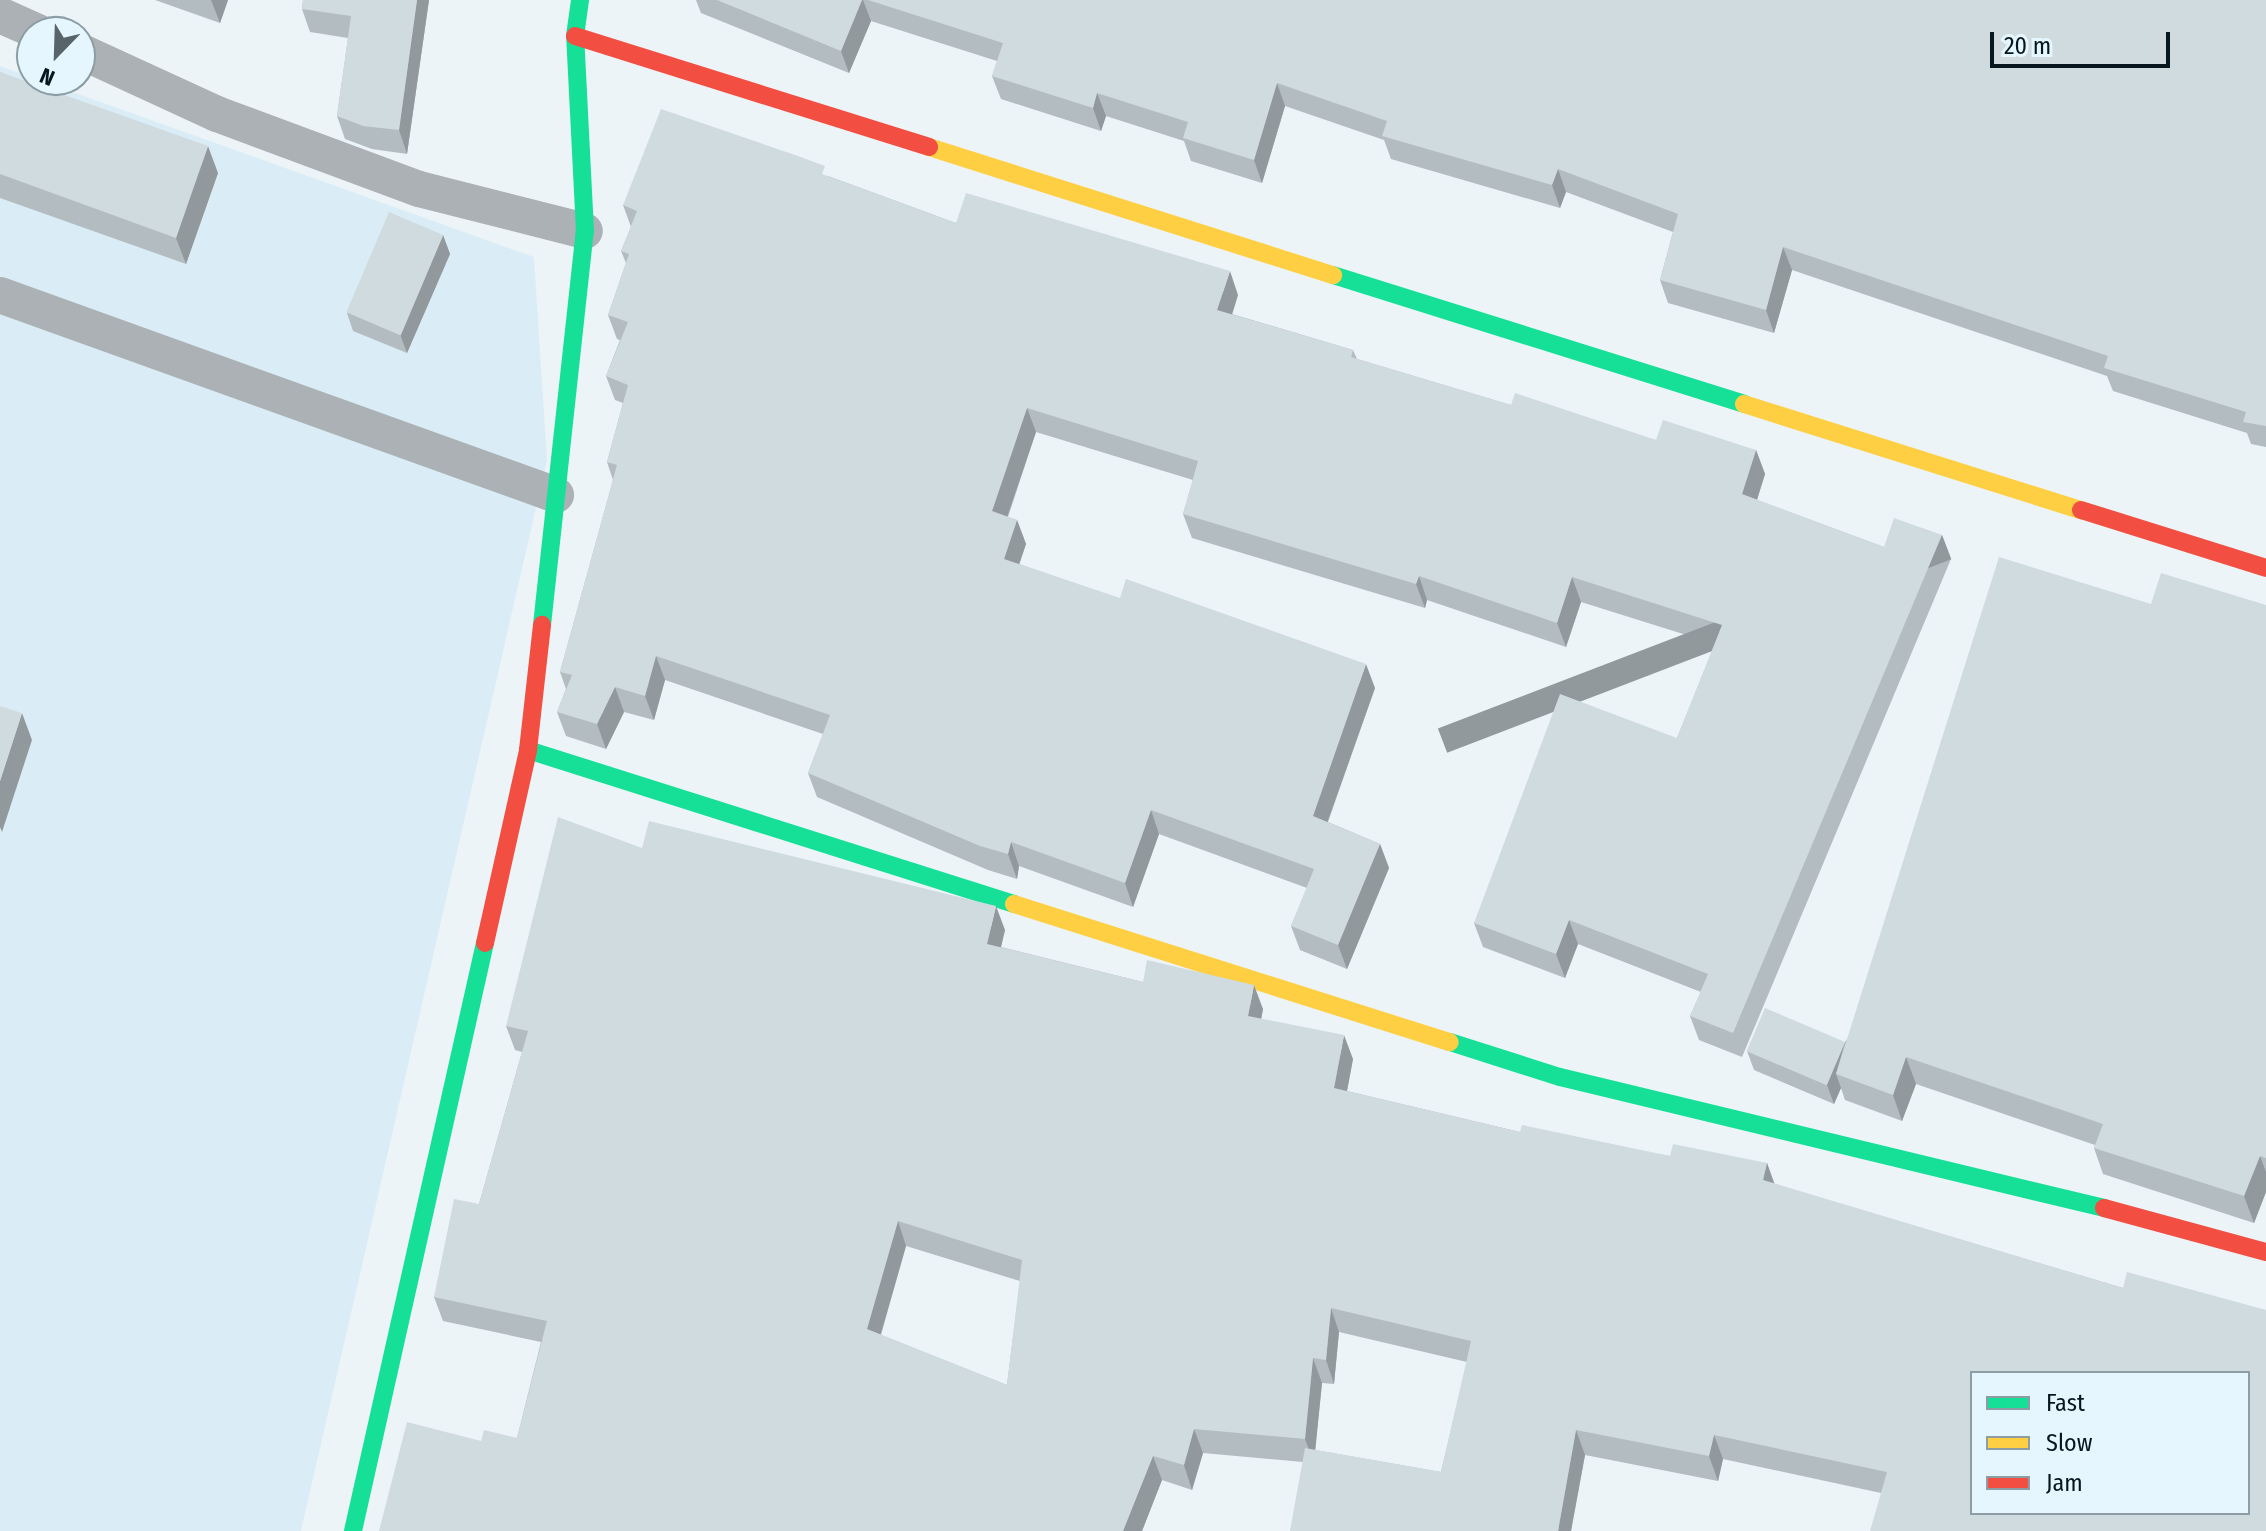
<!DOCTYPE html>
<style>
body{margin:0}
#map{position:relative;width:2266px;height:1531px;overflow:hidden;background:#ecf4f8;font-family:"Fira Sans Condensed",sans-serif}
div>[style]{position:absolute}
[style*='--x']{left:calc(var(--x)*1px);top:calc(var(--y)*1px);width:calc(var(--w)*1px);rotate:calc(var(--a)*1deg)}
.built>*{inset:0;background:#daedf6}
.lane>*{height:36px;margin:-18px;padding:0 18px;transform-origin:18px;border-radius:18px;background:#abb1b4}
.fast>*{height:18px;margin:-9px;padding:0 9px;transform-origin:9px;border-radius:9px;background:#16e098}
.slow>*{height:18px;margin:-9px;padding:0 9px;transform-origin:9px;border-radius:9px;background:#ffcf43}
.jam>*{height:18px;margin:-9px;padding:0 9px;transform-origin:9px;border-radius:9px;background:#f24e42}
.wall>*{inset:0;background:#b3bcc1}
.shaded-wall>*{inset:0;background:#92999d;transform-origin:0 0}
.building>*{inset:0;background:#d0dbe0;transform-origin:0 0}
span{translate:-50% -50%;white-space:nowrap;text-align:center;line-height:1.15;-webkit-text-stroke:6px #e6f6fe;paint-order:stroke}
.legend{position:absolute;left:1970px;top:1371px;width:280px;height:144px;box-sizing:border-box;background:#e6f6fe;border:2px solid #8d9da4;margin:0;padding:10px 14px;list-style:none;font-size:24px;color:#08171e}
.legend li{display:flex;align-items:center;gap:16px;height:40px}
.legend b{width:40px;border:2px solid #8d9da4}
.north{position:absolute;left:16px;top:16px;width:80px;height:80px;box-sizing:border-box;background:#e6f6fe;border:2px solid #8d9da4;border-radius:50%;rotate:203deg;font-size:22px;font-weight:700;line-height:32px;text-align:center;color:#08171e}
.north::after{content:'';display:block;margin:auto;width:28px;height:36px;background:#58646a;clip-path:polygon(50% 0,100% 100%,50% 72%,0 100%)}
.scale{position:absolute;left:1990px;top:32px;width:180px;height:36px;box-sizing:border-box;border:4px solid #08171e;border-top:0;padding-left:10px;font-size:24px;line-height:28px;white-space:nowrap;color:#08171e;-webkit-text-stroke:6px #e6f6fe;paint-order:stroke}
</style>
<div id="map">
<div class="built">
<i style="clip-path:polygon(0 66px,534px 257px,547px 460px,301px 1531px,0 1531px)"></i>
</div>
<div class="lane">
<i style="--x:0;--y:15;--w:42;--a:24.1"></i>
<i style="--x:80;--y:51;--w:151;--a:24.7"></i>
<i style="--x:217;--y:114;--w:215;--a:20.4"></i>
<i style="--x:419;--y:189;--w:171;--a:14.2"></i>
<i style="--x:0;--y:295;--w:591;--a:19.78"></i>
</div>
<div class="fast">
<i style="--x:1333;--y:275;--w:431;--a:17.4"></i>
<i style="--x:542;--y:625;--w:396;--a:-83.8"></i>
<i style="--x:585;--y:231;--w:195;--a:-92.9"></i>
<i style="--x:575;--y:36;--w:36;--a:-82"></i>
<i style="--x:528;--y:750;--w:510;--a:17.58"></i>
<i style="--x:1450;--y:1042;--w:115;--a:17.7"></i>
<i style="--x:1560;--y:1077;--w:560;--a:13.54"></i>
<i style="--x:353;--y:1531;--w:603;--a:-77.35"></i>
</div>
<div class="slow">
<i style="--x:929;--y:147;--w:424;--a:17.6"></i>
<i style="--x:1744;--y:404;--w:353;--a:17.5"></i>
<i style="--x:1014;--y:904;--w:457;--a:17.6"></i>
</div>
<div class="jam">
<i style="--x:575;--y:36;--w:371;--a:17.4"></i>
<i style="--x:2081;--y:510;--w:194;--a:17.4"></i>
<i style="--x:485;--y:943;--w:198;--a:-77.4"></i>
<i style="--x:528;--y:750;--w:126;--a:-83.6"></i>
<i style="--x:2104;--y:1208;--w:168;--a:15.2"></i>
</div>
<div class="wall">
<i style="clip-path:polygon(155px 0,228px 0,220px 23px)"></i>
<i style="clip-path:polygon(303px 0,429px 0,407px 154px,372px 149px,345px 139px,337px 116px,348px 38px,310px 32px,302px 9px)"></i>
<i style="clip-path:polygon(696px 0,2266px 0,2266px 447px,2251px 444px,2247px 433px,2113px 391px,2107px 376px,1792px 270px,1774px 333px,1668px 303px,1660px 280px,1673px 232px,1566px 192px,1560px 208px,1391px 159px,1384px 140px,1285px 106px,1262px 183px,1191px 161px,1184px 141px,1106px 116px,1101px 131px,1001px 99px,992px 76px,997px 61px,871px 21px,849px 73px,701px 13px)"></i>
<i style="clip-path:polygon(0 72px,218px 173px,186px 264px,0 198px)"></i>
<i style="clip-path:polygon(828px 176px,956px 223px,1238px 295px,1232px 314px,1353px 350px,1357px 359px,1511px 405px,1656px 440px,1756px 450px,1765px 474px,1757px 500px,1884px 547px,1942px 535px,1951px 559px,1742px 1057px,1699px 1040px,1690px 1016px,1701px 992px,1578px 944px,1565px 978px,1483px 947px,1474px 923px,1677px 738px,1715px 644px,1581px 602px,1566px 647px,1427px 600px,1425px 608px,1192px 538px,1183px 514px,1193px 480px,1036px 432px,1008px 517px,1017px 520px,1026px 544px,1019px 564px,1375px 688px,1328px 822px,1380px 844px,1389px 868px,1347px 969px,1300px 950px,1291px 926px,1307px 888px,1159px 834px,1133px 907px,1019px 866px,1017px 879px,988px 870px,817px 797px,808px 773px,823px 734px,665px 680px,654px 720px,624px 712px,606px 749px,566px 736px,557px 712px,566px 689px,560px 672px,613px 480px,607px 462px,623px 403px,615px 400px,606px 376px,620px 340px,617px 339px,608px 315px,626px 263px,621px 251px,631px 227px,623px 205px)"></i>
<i style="clip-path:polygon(443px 235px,450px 254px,407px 353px,353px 331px,347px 313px)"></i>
<i style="clip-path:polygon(2151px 604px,2266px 605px,2266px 1192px,2254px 1223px,2103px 1174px,2094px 1148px,2095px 1145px,1916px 1084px,1902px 1121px,1845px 1100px,1841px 1088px,1834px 1104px,1754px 1070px,1747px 1051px,1845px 1042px)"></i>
<i style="clip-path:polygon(evenodd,642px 848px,1005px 930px,1001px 947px,1143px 982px,1263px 1009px,1261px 1019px,1353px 1059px,1347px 1091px,1520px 1132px,1670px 1156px,1767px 1163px,1774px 1184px,2123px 1288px,2266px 1310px,1881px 1493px,1723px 1459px,1718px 1481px,1585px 1455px,1571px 1531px,1303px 1462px,1203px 1453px,1192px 1490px,1162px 1480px,1142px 1531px,379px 1531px,481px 1441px,517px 1438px,541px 1342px,443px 1321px,434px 1297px,479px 1204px,522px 1052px,515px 1050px,506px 1026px,642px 848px,906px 1246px,1020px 1281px,1007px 1385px,881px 1335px,906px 1246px,642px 848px,1339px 1332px,1467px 1362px,1441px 1472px,1315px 1450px,1322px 1383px,1334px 1384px,1339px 1332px)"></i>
</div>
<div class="shaded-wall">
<i style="clip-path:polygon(211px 0,228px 0,220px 23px)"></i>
<i style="clip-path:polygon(417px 0,429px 0,407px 154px,399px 130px)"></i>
<i style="clip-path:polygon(862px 0,863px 0,871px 21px,849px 73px,841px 51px)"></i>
<i style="clip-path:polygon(1277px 83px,1285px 106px,1262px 183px,1254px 160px)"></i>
<i style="clip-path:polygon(1097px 93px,1106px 116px,1101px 131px,1093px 108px)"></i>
<i style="clip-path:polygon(208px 146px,218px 173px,186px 264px,176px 238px)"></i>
<i style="clip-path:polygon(1558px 169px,1566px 192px,1560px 208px,1552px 185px)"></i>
<i style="clip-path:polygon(443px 235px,450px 254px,407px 353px,400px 334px)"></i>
<i style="clip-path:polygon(1783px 247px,1792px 270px,1774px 333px,1766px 310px)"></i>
<i style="clip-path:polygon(1230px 271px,1238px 295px,1226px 334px,1217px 310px)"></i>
<i style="clip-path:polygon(1027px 408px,1036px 432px,1001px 535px,992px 511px)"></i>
<i style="clip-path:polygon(1756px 450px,1765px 474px,1751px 519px,1742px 494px)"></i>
<i style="clip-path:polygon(1017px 520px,1026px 544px,1013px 583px,1004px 559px)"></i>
<i style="left:1942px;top:535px;width:26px;height:540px;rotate:69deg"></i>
<i style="clip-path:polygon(1419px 576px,1427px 600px,1425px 608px,1416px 584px)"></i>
<i style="clip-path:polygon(1572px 577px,1581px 602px,1566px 647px,1557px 623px)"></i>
<i style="clip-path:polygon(656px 656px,665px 680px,654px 720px,645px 696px)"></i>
<i style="clip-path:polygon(1366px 664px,1375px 688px,1321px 840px,1313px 816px)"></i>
<i style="clip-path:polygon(615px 687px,624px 712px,606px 749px,597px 724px)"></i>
<i style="clip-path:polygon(22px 713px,32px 740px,2px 832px,0 827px,0 781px)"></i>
<i style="clip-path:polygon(1151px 810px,1159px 834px,1133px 907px,1125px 883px)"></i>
<i style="clip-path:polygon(1011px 842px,1019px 866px,1017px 879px,1008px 854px)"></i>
<i style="clip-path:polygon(1380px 844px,1389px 868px,1347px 969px,1338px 945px)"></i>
<i style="clip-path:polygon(996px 906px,1005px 930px,996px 968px,987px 944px)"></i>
<i style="clip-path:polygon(1569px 920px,1578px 944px,1565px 978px,1556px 954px)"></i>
<i style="clip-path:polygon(1254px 985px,1263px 1009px,1257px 1041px,1248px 1016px)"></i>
<i style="clip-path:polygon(1344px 1035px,1353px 1059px,1343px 1112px,1334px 1088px)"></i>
<i style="clip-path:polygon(1845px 1042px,1836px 1074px,1841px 1088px,1834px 1104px,1827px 1085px)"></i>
<i style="clip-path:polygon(1906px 1057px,1916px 1084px,1902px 1121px,1893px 1095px)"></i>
<i style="clip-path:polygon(2260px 1156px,2266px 1172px,2266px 1192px,2254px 1223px,2244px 1196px)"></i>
<i style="clip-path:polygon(1767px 1163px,1776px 1188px,1763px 1180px)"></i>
<i style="clip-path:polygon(898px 1221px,906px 1246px,875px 1354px,867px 1329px)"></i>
<i style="clip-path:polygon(1331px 1308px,1339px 1332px,1334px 1384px,1326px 1360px)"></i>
<i style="clip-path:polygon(1313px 1358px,1322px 1383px,1314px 1463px,1305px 1439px)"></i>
<i style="clip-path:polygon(1194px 1429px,1203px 1453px,1192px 1490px,1184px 1465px)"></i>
<i style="clip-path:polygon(1576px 1430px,1585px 1455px,1571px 1531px,1558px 1531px)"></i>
<i style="clip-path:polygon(1714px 1435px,1723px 1459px,1718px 1481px,1709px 1456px)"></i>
<i style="clip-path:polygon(1153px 1456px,1162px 1480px,1142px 1531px,1123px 1531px)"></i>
</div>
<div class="building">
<i style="clip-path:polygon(303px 0,417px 0,399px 130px,363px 126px,337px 116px,351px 16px,302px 9px)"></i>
<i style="clip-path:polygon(717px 0,862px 0,841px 51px)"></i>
<i style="clip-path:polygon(868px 0,2266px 0,2266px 426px,2243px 422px,2246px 412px,2104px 368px,2108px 356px,1783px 247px,1766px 310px,1660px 280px,1678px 214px,1558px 169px,1552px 185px,1382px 136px,1387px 121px,1277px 83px,1254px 160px,1183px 138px,1188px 122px,1097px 93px,1093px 108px,992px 76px,1003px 43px)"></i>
<i style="clip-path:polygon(0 72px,208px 146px,176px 238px,0 174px)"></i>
<i style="clip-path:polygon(661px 109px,798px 156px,825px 166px,822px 174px,956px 223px,966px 193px,1230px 271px,1217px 310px,1353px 350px,1351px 357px,1511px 405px,1515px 393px,1656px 440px,1663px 420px,1756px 450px,1742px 494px,1884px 547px,1894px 518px,1942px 535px,1733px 1033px,1690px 1016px,1708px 974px,1569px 920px,1556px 954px,1474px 923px,1560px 694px,1677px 738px,1722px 625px,1572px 577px,1557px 623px,1419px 576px,1416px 584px,1183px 514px,1198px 461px,1027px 408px,992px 511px,1017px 520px,1004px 559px,1120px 598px,1126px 579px,1366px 664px,1313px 816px,1380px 844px,1338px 945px,1291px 926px,1314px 869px,1151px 810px,1125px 883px,1011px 842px,1008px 854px,980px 846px,808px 773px,830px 715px,656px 656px,645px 696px,615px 687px,597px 724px,557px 712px,572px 675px,560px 672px,617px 465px,607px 462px,628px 385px,606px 376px,628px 322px,608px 315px,629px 254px,621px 251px,637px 211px,623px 205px)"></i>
<i style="left:389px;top:212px;width:59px;height:109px;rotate:23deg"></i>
<i style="clip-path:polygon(1999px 557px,2151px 604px,2161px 573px,2266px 605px,2266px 1158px,2260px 1156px,2244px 1196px,2094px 1148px,2103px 1124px,1906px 1057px,1893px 1095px,1836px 1074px)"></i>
<i style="clip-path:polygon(0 706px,22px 713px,0 781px)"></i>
<i style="clip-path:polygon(evenodd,558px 817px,642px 848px,649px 821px,996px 906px,987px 944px,1143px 982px,1147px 960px,1254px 985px,1248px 1016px,1344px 1035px,1334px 1088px,1520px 1132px,1522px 1125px,1670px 1156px,1673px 1144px,1767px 1163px,1763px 1180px,2123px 1288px,2127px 1272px,2266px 1310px,2266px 1531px,1870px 1531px,1887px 1472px,1714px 1435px,1709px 1456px,1576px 1430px,1558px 1531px,1290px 1531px,1305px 1448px,1441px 1472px,1471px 1341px,1331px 1308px,1326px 1360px,1313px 1358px,1305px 1439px,1194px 1429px,1184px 1465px,1153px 1456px,1123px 1531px,379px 1531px,407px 1422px,481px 1441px,484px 1430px,517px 1438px,547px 1321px,434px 1297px,454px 1199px,479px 1204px,528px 1031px,506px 1026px,558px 817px,898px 1221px,1022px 1260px,1007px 1385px,867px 1329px,898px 1221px,558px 817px,1972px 1373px,2248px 1373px,2248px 1513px,1972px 1513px,1972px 1373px)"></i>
<i style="left:1765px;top:1008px;width:87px;height:47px;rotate:23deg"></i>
</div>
<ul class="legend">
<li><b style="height:10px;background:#16e098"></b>Fast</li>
<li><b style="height:10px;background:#ffcf43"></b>Slow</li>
<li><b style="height:10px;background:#f24e42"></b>Jam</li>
</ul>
<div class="north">N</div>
<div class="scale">20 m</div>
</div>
